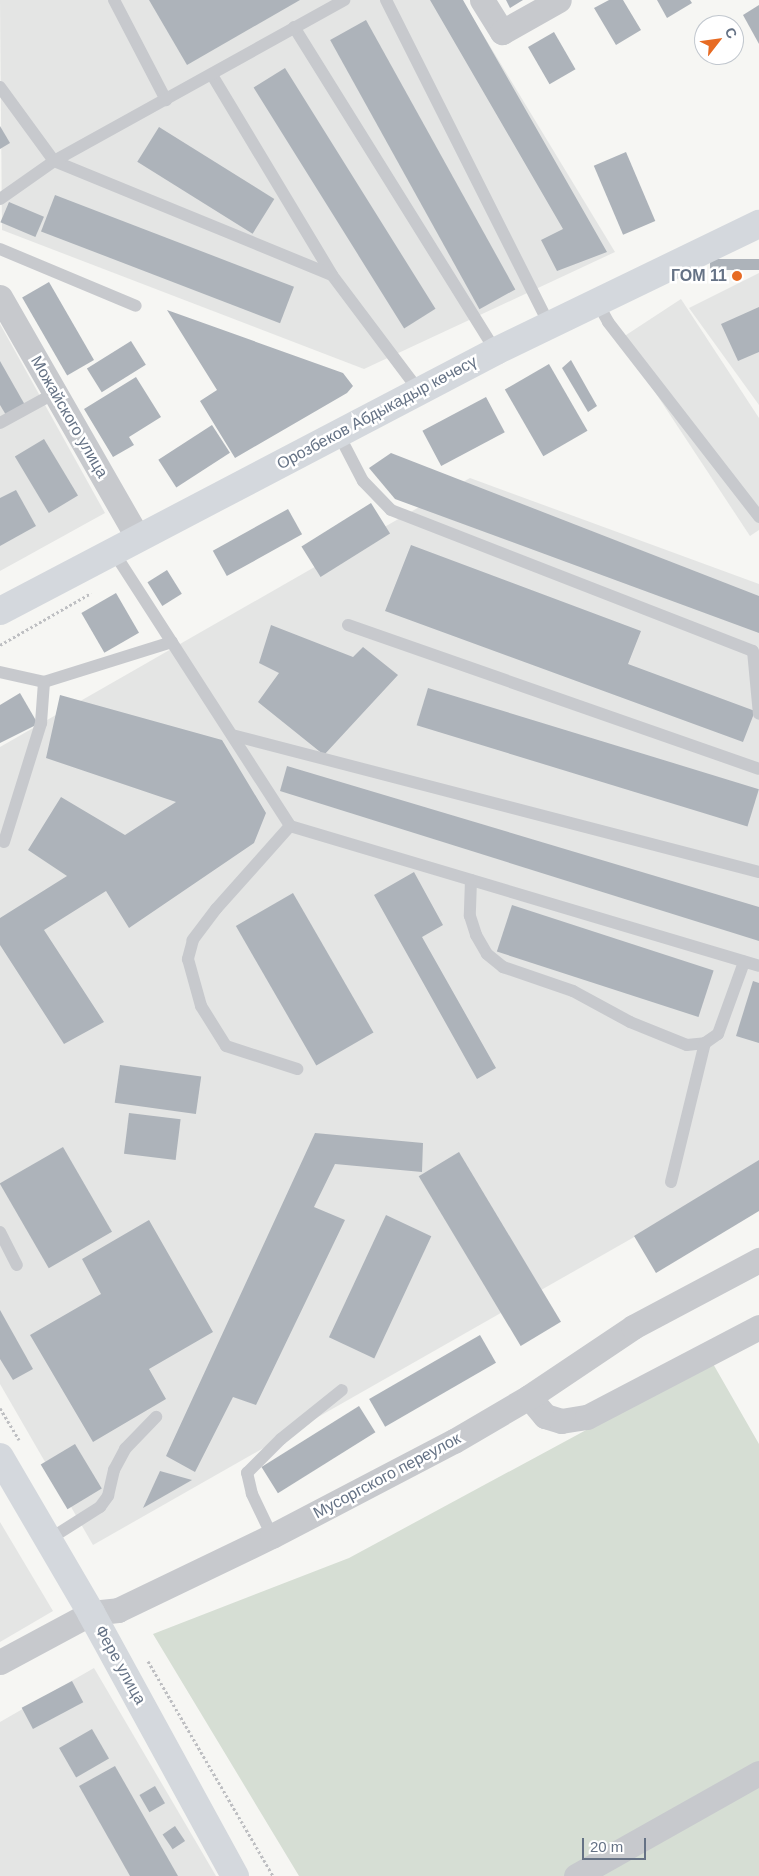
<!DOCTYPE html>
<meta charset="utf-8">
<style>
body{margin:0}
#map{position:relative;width:759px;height:1876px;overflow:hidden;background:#f6f6f3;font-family:Helvetica,sans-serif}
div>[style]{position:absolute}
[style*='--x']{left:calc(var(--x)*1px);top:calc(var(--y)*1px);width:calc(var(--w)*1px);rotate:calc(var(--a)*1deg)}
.built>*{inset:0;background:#e4e5e4}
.green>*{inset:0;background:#d6ded4}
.building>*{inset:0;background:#adb3ba;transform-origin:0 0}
.path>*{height:3px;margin-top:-1.5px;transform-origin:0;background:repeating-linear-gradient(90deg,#bebfc2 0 2.5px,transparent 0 5px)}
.lane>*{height:12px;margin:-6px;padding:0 6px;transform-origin:6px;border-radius:6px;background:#c7c9cd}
.street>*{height:25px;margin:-12.5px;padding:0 12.5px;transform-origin:12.5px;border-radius:12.5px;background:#c7c9cd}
.secondary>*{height:28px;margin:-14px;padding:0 14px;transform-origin:14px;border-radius:14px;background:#d4d8dd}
.dots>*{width:14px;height:14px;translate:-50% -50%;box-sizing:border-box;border:2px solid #fff;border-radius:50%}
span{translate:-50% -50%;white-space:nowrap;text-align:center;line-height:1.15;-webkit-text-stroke:5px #fff;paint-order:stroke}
.poi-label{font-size:16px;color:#657285;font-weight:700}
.right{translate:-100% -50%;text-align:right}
.street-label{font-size:16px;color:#657285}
.north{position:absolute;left:694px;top:15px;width:50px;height:50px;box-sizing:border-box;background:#fff;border:1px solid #c1c7ce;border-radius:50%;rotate:60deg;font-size:14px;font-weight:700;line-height:20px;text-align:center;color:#657285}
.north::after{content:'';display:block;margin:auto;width:18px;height:22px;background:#e76b23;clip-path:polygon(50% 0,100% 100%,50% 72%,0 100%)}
.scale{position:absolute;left:582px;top:1838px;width:64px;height:22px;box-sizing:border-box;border:2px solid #657285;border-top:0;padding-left:6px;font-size:15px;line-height:18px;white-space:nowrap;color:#657285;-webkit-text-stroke:4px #fff;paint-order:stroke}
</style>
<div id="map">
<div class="built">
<i style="clip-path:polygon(0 0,462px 0,615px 252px,364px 369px,2px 230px)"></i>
<i style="clip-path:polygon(759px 273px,759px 405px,689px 308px)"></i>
<i style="clip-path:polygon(681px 299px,759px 418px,759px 530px,750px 536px,620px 339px)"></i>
<i style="clip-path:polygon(0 324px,105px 513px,0 571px)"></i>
<i style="clip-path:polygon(470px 478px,759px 584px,759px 1166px,93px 1545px,0 1384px,0 747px)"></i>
<i style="clip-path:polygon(0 1522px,53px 1611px,0 1642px)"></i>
<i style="clip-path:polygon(94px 1668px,216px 1876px,0 1876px,0 1722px)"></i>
</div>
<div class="green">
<i style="clip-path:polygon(712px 1362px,759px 1444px,759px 1876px,299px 1876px,153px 1634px,349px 1558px)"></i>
</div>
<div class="building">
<i style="clip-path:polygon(149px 0,300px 0,187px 65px)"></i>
<i style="clip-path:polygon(430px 0,463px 0,607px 252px,557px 271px,541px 240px,563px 229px)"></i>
<i style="clip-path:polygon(506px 0,523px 0,510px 8px)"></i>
<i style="clip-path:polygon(609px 0,623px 0,641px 30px,616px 45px,594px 8px)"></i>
<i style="clip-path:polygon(657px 0,690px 0,692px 3px,667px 18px)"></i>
<i style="clip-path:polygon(759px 5px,759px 44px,743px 15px)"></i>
<i style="left:366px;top:20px;width:308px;height:41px;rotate:61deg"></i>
<i style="left:554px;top:32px;width:43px;height:30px;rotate:60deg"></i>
<i style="left:285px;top:68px;width:284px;height:37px;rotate:58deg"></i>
<i style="clip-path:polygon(0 126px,10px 143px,0 149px)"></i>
<i style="left:159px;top:127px;width:136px;height:41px;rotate:32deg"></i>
<i style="left:626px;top:152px;width:75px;height:35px;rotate:67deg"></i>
<i style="left:55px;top:195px;width:256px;height:39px;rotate:21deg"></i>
<i style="left:9px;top:202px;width:38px;height:22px;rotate:23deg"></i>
<i style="left:759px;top:259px;width:11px;height:49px;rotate:90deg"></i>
<i style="left:49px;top:282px;width:90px;height:31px;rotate:60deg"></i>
<i style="clip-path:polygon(759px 307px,759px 352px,738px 361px,721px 324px)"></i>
<i style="clip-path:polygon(167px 310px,343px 373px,353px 386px,347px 393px,235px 458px,200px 401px,217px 390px)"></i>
<i style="left:131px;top:341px;width:28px;height:52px;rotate:58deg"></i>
<i style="clip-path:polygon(571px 360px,597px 406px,588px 412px,562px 368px)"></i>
<i style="clip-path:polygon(0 361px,25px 405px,6px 415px,0 405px)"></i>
<i style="left:549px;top:364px;width:77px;height:51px;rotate:60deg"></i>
<i style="clip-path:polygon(136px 377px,161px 417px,129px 437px,134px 445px,113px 457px,84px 409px)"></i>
<i style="left:486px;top:397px;width:40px;height:72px;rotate:62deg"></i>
<i style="left:212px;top:425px;width:33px;height:64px;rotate:57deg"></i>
<i style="left:44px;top:439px;width:66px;height:34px;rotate:59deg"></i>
<i style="clip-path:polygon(391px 453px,759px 596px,759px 633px,395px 499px,369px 468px)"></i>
<i style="clip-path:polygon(16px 490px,36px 526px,0 546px,0 498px)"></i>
<i style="left:371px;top:503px;width:36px;height:82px;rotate:58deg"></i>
<i style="left:288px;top:509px;width:29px;height:86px;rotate:61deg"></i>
<i style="clip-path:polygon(411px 545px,641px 631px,628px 664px,755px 711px,743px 742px,385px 611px)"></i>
<i style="left:167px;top:570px;width:28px;height:23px;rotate:58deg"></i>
<i style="left:116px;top:593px;width:46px;height:40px;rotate:60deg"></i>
<i style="clip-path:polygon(271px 625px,353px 657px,363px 647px,398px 675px,324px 755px,258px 702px,279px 673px,259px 663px)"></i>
<i style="left:428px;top:688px;width:346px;height:39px;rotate:17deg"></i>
<i style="clip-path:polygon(20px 693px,38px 724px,0 743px,0 705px)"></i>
<i style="clip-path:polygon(60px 695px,222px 740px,266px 813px,254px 843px,129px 928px,106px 891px,44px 930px,104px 1022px,64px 1044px,0 945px,0 918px,67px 876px,28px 850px,61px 797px,125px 835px,176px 802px,46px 758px)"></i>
<i style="clip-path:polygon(287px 766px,759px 907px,759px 941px,280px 791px)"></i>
<i style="clip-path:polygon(414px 872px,443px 925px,422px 937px,496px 1068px,477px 1079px,374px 895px)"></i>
<i style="left:293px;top:893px;width:161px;height:66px;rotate:60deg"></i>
<i style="left:512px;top:905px;width:212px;height:49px;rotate:18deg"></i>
<i style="clip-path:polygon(753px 981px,759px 983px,759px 1043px,736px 1036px)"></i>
<i style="left:120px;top:1065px;width:82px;height:38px;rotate:8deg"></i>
<i style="left:129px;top:1113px;width:52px;height:41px;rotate:7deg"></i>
<i style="clip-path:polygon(315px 1133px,423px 1143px,422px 1172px,335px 1164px,314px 1207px,345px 1220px,256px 1405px,233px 1397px,195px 1472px,166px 1456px)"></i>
<i style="left:63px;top:1147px;width:98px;height:73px;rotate:60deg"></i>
<i style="left:459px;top:1152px;width:198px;height:47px;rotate:59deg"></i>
<i style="clip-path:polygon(759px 1160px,759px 1211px,656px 1273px,634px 1236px)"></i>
<i style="left:386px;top:1215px;width:50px;height:135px;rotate:25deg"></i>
<i style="clip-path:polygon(149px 1220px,213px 1332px,149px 1369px,166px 1399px,93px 1442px,30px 1335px,101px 1294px,82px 1259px)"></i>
<i style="clip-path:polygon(0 1310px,33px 1369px,13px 1380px,0 1359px)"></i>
<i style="left:480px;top:1335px;width:32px;height:128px;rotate:60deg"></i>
<i style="left:359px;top:1406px;width:31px;height:115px;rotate:58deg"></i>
<i style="left:75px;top:1444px;width:52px;height:40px;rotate:59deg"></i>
<i style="clip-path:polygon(160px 1471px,192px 1480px,143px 1508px)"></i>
<i style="left:72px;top:1681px;width:24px;height:57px;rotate:62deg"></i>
<i style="left:92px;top:1729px;width:34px;height:38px;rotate:60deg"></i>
<i style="clip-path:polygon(115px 1766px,178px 1876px,130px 1876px,79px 1786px)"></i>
<i style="left:155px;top:1786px;width:20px;height:18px;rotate:60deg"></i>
<i style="left:175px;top:1826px;width:18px;height:15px;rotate:56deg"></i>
</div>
<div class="path">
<i style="--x:0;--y:645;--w:105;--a:-29.7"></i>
<i style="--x:0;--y:1408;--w:37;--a:59"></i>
<i style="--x:148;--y:1661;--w:249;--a:59.8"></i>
</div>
<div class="lane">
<i style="--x:114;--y:0;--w:113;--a:62.5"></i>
<i style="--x:386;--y:0;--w:363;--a:63.3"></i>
<i style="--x:294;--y:27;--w:382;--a:58.1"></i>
<i style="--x:212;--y:75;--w:233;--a:59"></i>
<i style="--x:332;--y:275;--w:145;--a:53.1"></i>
<i style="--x:0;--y:87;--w:92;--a:53.9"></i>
<i style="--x:54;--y:161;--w:300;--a:22.3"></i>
<i style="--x:0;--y:199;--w:66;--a:-35.1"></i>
<i style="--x:54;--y:161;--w:332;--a:-29"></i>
<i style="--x:0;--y:249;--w:147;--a:22.7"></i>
<i style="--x:596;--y:300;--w:25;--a:61"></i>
<i style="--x:608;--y:322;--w:247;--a:52.2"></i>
<i style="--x:0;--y:423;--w:63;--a:-28.6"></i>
<i style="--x:338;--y:433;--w:54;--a:62.5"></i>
<i style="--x:363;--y:481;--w:40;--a:46"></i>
<i style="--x:391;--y:510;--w:388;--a:21.3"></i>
<i style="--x:753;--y:651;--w:63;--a:84.6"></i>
<i style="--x:113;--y:551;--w:327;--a:57.2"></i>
<i style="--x:290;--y:826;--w:489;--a:16.6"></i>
<i style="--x:348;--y:625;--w:435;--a:19.3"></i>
<i style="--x:0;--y:672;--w:45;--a:12.8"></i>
<i style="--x:44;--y:682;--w:134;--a:-17.4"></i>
<i style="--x:232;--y:735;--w:545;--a:14.57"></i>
<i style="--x:290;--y:826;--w:111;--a:131.7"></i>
<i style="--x:216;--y:909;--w:39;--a:127"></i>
<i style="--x:193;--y:940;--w:20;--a:105"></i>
<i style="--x:188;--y:959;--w:49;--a:74.5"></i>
<i style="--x:201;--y:1006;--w:47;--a:58"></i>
<i style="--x:226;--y:1046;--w:75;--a:17.9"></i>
<i style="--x:4;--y:842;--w:125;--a:-72.7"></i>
<i style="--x:41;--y:723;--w:41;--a:-85.8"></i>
<i style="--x:471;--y:880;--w:36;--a:92"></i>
<i style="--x:470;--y:916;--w:20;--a:72"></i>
<i style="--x:476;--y:935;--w:22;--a:60"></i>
<i style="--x:487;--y:954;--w:21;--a:39"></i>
<i style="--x:503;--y:967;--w:74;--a:18.9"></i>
<i style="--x:573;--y:991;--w:65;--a:28.5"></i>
<i style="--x:630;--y:1022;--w:61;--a:22"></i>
<i style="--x:687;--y:1045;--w:18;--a:-6"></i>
<i style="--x:705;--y:1043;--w:16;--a:-35"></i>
<i style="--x:718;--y:1034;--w:77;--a:-70.1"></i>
<i style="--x:671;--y:1182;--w:143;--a:-76.3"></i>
<i style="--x:0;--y:1232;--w:37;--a:63"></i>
<i style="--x:272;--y:1536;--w:47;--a:-115.5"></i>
<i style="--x:252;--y:1494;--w:22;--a:-103"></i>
<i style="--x:247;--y:1473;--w:48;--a:-45"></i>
<i style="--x:281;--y:1439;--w:78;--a:-38.8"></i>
<i style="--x:48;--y:1540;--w:62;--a:-32.4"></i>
<i style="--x:100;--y:1507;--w:14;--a:-54"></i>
<i style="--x:108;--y:1496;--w:27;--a:-77"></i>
<i style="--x:114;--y:1470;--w:24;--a:-62"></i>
<i style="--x:125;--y:1449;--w:45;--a:-45.9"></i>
</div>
<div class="street">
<i style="--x:482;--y:0;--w:38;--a:58"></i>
<i style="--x:502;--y:32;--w:65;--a:-29.3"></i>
<i style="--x:0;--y:297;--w:278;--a:60.2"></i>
<i style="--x:529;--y:1397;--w:25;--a:50"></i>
<i style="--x:545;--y:1416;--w:17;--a:17"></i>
<i style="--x:561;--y:1421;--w:26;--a:-9"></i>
<i style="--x:587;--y:1417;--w:194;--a:-27.6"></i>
<i style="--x:0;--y:1662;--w:103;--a:-28.3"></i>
<i style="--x:91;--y:1613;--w:27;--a:-6"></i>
<i style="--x:118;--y:1610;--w:171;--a:-25.7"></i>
<i style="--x:272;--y:1536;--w:205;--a:-27.6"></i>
<i style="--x:454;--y:1441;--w:87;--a:-30.4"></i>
<i style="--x:529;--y:1397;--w:125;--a:-33.9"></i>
<i style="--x:633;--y:1327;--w:143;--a:-28"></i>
<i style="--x:576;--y:1876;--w:210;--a:-29.4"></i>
</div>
<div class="secondary">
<i style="--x:0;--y:611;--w:560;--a:-27.66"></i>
<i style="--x:496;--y:351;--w:292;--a:-25.8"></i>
<i style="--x:0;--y:1457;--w:181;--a:59.7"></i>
<i style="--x:91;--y:1613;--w:300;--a:61.3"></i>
</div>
<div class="dots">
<i style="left:737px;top:276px;background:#e76b23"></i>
</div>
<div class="poi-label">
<span class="right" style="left:727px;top:276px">ГОМ 11</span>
</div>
<div class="street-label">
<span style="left:377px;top:413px;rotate:-28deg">Орозбеков Абдыкадыр көчөсү</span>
<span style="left:69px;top:417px;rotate:60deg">Можайского улица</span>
<span style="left:387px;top:1476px;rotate:-28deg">Мусоргского переулок</span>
<span style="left:120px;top:1665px;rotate:61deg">Фере улица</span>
</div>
<div class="north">С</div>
<div class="scale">20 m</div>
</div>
